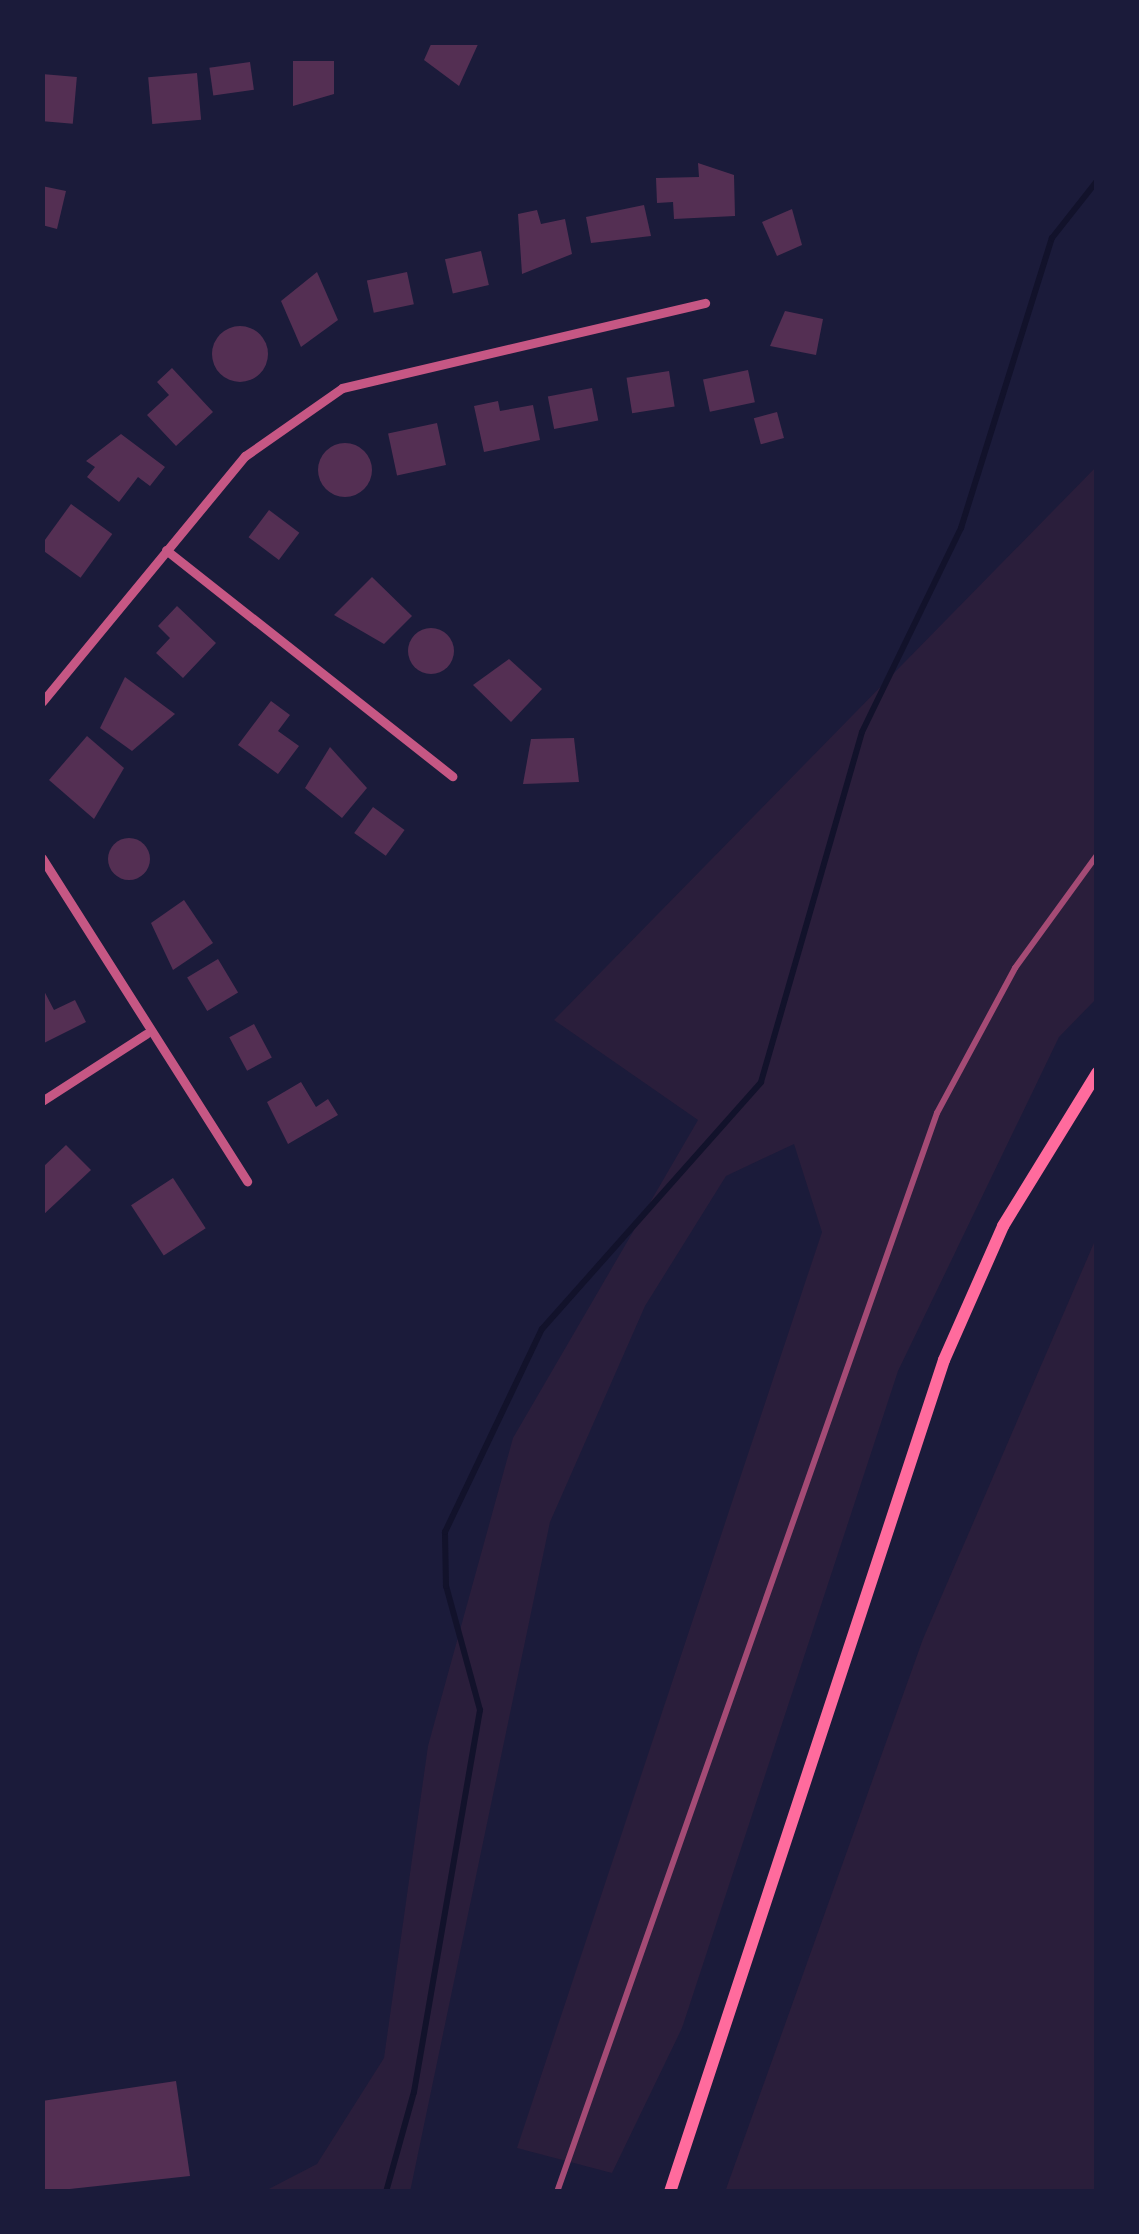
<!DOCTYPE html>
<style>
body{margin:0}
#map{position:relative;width:1139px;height:2234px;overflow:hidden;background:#1b1b3a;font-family:Jost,sans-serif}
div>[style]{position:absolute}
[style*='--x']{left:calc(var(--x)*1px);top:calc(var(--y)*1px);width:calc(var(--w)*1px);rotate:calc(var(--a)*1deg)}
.green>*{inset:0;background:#2a1e3b}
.stream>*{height:6px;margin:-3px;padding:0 3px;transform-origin:3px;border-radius:3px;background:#12122b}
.building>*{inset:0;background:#542f53;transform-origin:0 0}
.round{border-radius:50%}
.minor>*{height:9px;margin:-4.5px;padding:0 4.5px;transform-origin:4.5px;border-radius:4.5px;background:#c65784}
.secondary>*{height:12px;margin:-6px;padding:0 6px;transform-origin:6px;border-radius:6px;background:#ff6b9d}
.rail>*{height:6px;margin:-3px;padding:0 3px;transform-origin:3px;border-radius:3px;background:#a44b75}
span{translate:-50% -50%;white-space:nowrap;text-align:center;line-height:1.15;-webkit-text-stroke:9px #1b1b3a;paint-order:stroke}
.frame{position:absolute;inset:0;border:45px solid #1b1b3a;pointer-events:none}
</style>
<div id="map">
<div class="green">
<i style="clip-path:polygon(1097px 466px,1097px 998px,1059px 1037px,898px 1371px,682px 2028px,612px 2173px,517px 2148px,822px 1232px,794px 1144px,726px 1176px,645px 1306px,550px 1522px,410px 2192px,263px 2192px,317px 2164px,384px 2058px,428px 1746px,513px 1438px,698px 1120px,554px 1020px)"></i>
<i style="clip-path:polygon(1097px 1236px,1097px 2192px,725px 2192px,923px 1639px)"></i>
</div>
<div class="stream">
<i style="--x:386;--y:2192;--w:104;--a:-74.4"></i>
<i style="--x:414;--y:2092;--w:388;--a:-80.2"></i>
<i style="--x:480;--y:1710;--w:129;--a:-105.3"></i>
<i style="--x:446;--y:1586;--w:54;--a:-91.1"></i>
<i style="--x:445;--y:1532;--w:225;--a:-64.5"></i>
<i style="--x:542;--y:1329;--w:330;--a:-48.4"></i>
<i style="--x:761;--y:1082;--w:364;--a:-73.9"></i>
<i style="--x:862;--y:732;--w:227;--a:-64.1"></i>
<i style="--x:961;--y:528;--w:304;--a:-72.6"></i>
<i style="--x:1052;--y:238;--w:73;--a:-51.7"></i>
</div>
<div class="building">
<i style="clip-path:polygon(432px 42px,479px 42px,459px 86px,424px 60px)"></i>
<i style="clip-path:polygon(293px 61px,334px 61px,334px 94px,293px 106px)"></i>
<i style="left:250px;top:62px;width:28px;height:41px;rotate:82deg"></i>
<i style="left:197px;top:73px;width:47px;height:49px;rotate:85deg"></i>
<i style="left:42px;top:74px;width:35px;height:47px;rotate:5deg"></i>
<i style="clip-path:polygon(698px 163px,734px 175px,735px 216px,674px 219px,673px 202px,657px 203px,656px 178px,699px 177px)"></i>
<i style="clip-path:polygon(42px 186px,66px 191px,57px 229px,42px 225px)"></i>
<i style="clip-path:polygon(644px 205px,651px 236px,591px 243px,586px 217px)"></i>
<i style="clip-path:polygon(792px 209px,802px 245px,777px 256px,762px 222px)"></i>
<i style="clip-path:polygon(537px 210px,541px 224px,565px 219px,572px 254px,522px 274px,518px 214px)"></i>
<i style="left:481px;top:251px;width:35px;height:37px;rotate:77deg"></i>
<i style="clip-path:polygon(317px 272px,338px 320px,301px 347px,281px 301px)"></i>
<i style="left:407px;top:272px;width:33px;height:41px;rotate:78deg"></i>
<i style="clip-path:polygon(785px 311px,823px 319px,816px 355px,770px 346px)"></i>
<i class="round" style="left:212px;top:326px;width:56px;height:56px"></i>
<i style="clip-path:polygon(172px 368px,213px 412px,176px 446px,147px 415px,169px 395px,157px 382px)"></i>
<i style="left:748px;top:370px;width:33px;height:46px;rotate:78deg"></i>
<i style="left:669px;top:371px;width:36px;height:43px;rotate:81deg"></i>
<i style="left:592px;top:388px;width:33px;height:45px;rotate:79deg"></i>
<i style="clip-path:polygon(498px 401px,500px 411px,533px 405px,540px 440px,484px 452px,474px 406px)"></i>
<i style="left:777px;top:412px;width:27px;height:24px;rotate:75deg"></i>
<i style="left:437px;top:423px;width:43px;height:50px;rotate:78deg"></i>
<i style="clip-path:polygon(121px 434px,165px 467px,150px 486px,138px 477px,119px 502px,87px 477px,95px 467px,86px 461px)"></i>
<i class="round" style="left:318px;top:443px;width:54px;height:54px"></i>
<i style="left:71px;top:504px;width:51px;height:54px;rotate:36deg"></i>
<i style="left:269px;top:510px;width:38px;height:34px;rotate:37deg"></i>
<i style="clip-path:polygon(372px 577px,412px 616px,384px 644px,334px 615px)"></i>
<i style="clip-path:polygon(177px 606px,216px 643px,183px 678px,156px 653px,170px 638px,158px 626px)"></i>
<i class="round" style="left:408px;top:628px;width:46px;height:46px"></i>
<i style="clip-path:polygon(509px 659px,542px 689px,511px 722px,473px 685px)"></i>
<i style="clip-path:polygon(125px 677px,175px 714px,132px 751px,100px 728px)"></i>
<i style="clip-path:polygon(271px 701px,290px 715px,278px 731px,299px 746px,278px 774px,238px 745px)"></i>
<i style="clip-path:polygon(87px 736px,124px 768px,94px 819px,49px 780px)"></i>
<i style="clip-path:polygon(574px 738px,579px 782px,523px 784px,531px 739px)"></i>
<i style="clip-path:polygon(330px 747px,367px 788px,342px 818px,305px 788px)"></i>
<i style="left:373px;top:807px;width:39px;height:32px;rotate:36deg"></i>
<i class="round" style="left:108px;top:838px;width:42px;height:42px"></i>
<i style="clip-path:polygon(184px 900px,213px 943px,173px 970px,151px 923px)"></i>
<i style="left:218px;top:959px;width:39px;height:36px;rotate:59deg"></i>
<i style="clip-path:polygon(42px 987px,54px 1010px,75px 1000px,86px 1022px,42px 1044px)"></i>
<i style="left:254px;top:1024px;width:38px;height:28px;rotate:62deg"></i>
<i style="clip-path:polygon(301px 1082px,316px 1107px,328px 1099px,338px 1115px,288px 1144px,267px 1102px)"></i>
<i style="clip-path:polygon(66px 1145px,91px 1170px,42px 1216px,42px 1168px)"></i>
<i style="left:173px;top:1178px;width:60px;height:50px;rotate:57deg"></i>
<i style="clip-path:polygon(176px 2081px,190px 2176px,42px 2192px,42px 2101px)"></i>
</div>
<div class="minor">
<i style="--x:166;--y:550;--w:365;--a:38.3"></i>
<i style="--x:42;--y:702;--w:319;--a:-50.5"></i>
<i style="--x:245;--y:456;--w:118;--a:-35"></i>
<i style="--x:342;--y:388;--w:373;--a:-13.2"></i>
<i style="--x:42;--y:858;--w:383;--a:57.6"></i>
<i style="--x:42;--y:1101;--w:124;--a:-32.8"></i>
</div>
<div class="secondary">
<i style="--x:670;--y:2192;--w:876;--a:-71.77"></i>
<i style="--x:944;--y:1360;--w:146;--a:-66.2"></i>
<i style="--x:1003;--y:1226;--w:180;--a:-58.4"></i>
</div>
<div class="rail">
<i style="--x:557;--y:2192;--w:1144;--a:-70.6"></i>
<i style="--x:937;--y:1113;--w:165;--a:-61.7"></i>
<i style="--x:1015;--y:968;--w:140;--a:-54"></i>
</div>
<div class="frame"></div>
</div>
